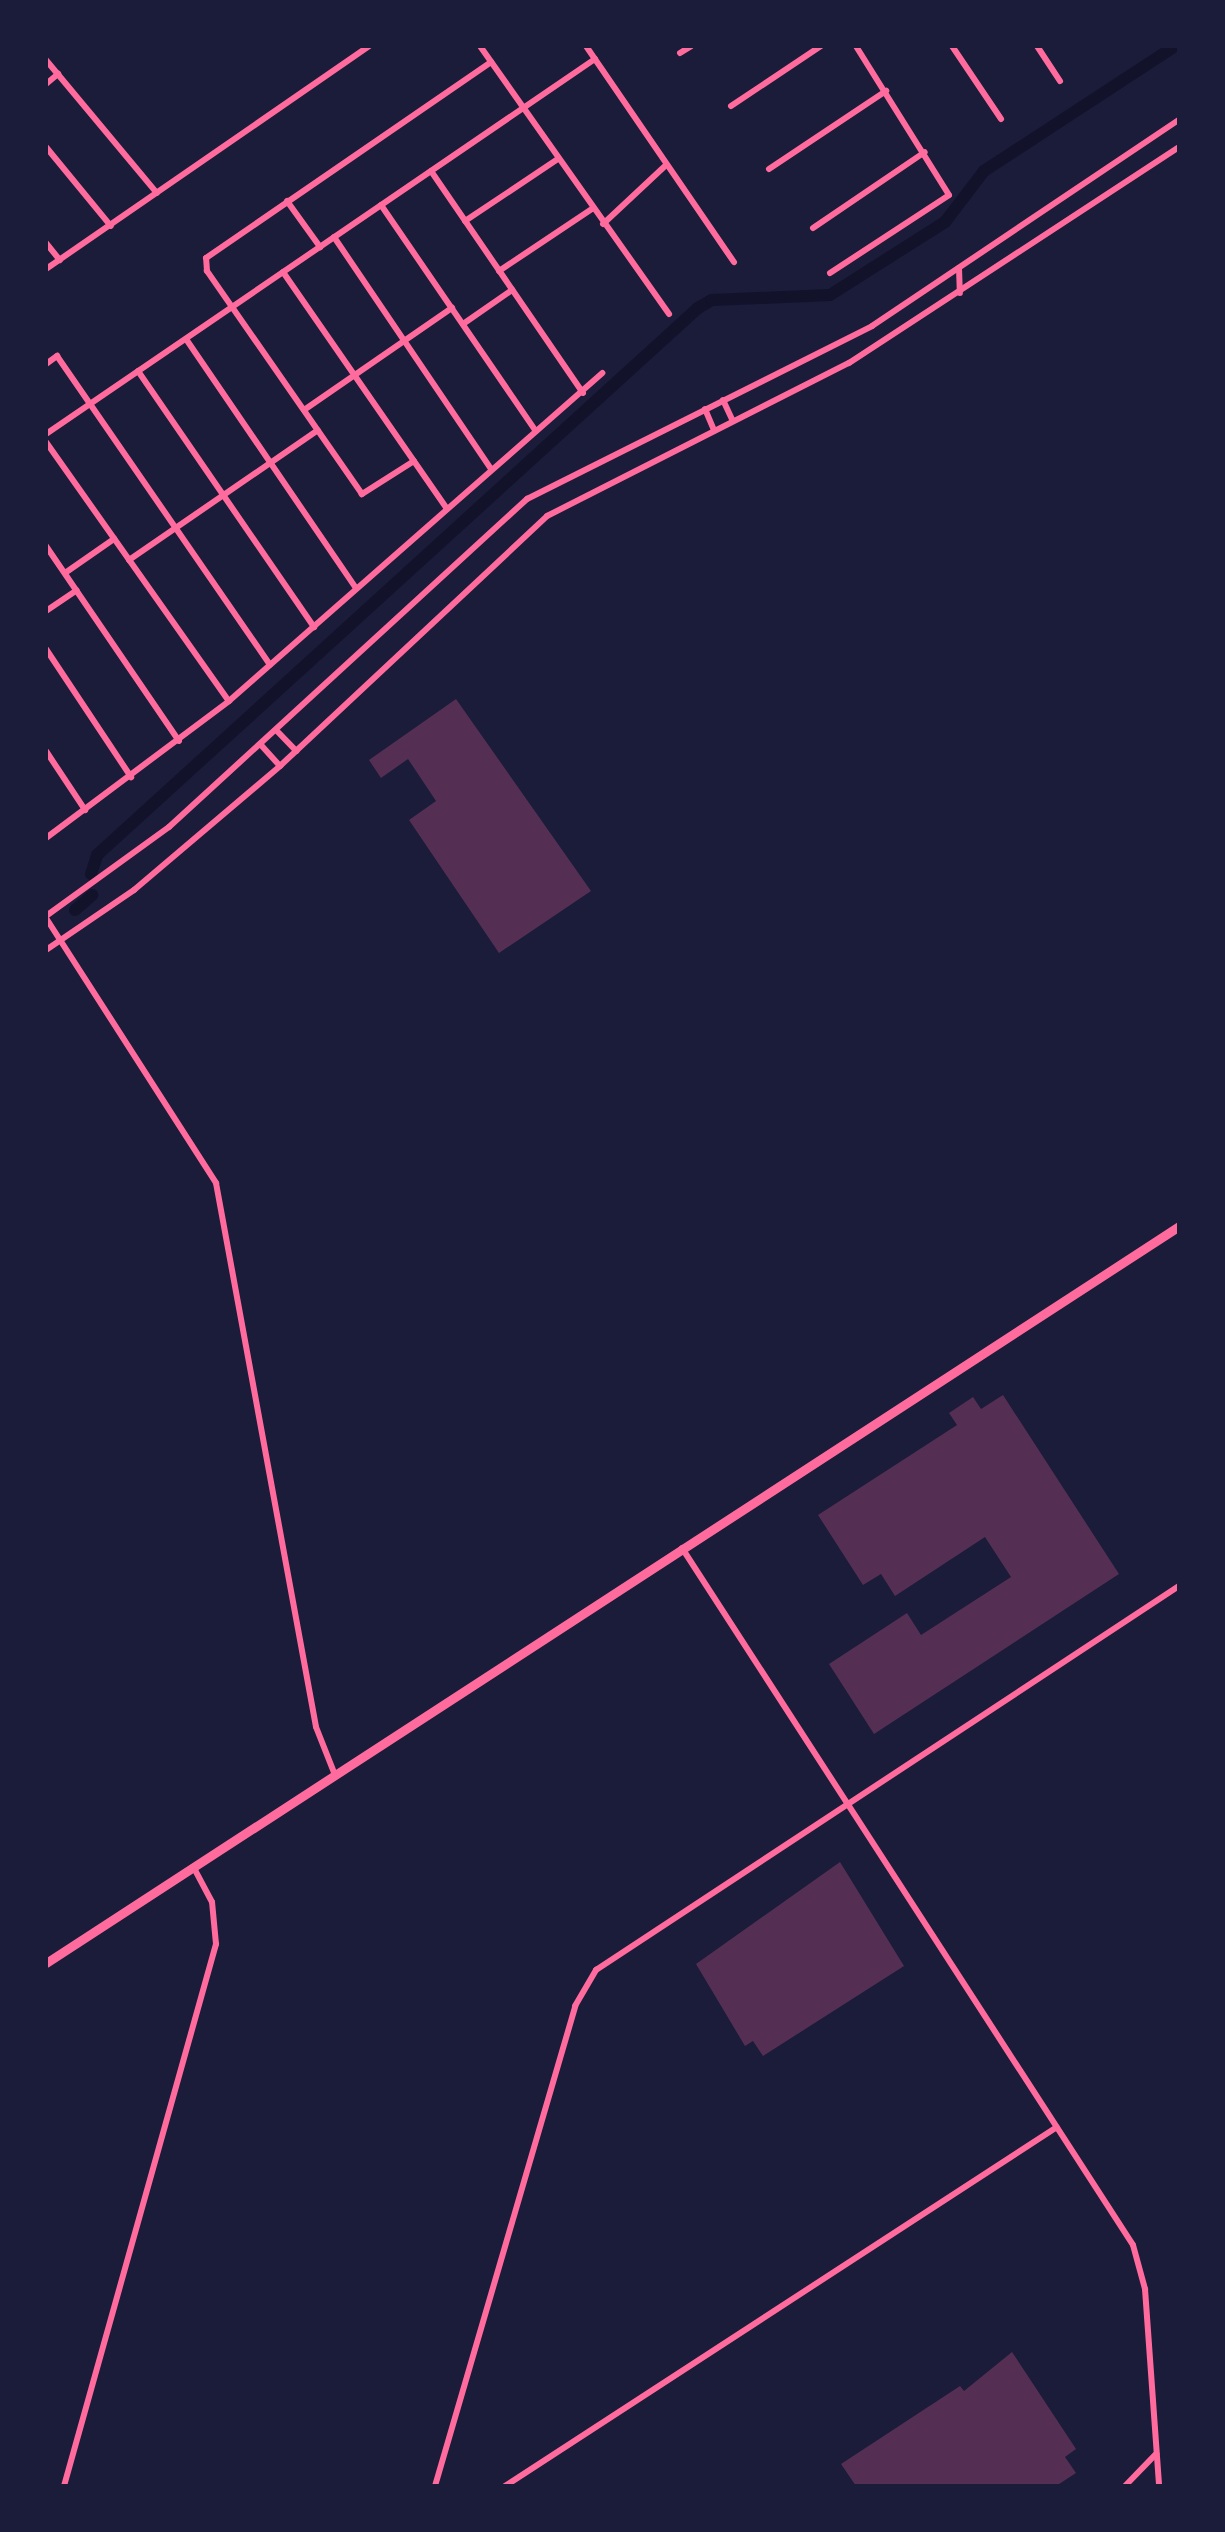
<!DOCTYPE html>
<style>
body{margin:0}
#map{position:relative;width:1225px;height:2532px;overflow:hidden;background:#1b1b3a;font-family:"Public Sans",sans-serif}
div>[style]{position:absolute}
[style*='--x']{left:calc(var(--x)*1px);top:calc(var(--y)*1px);width:calc(var(--w)*1px);rotate:calc(var(--a)*1deg)}
.canal>*{height:12px;margin:-6px;padding:0 6px;transform-origin:6px;border-radius:6px;background:#12122b}
.building>*{inset:0;background:#542f53}
.minor>*{height:6px;margin:-3px;padding:0 3px;transform-origin:3px;border-radius:3px;background:#ff6b9d}
.secondary>*{height:9px;margin:-4.5px;padding:0 4.5px;transform-origin:4.5px;border-radius:4.5px;background:#ff6b9d}
span{translate:-50% -50%;white-space:nowrap;text-align:center;line-height:1.15;-webkit-text-stroke:6px #1b1b3a;paint-order:stroke}
.frame{position:absolute;inset:0;border:48px solid #1b1b3a;pointer-events:none}
</style>
<div id="map">
<div class="canal">
<i style="--x:91;--y:874;--w:20;--a:-72"></i>
<i style="--x:97;--y:855;--w:813;--a:-42.31"></i>
<i style="--x:698;--y:308;--w:16;--a:-30"></i>
<i style="--x:712;--y:300;--w:118;--a:-2.4"></i>
<i style="--x:830;--y:295;--w:136;--a:-32.4"></i>
<i style="--x:945;--y:222;--w:64;--a:-52.6"></i>
<i style="--x:984;--y:171;--w:228;--a:-33.2"></i>
<i style="--x:75;--y:910;--w:23;--a:-41"></i>
</div>
<div class="building">
<i style="clip-path:polygon(456px 699px,591px 891px,499px 953px,409px 820px,436px 801px,408px 759px,381px 778px,369px 760px)"></i>
<i style="clip-path:polygon(1003px 1395px,1119px 1574px,874px 1734px,829px 1664px,907px 1613px,921px 1635px,1011px 1577px,985px 1537px,895px 1596px,881px 1574px,863px 1585px,818px 1515px,957px 1425px,949px 1413px,973px 1397px,981px 1409px)"></i>
<i style="clip-path:polygon(840px 1862px,904px 1966px,763px 2056px,753px 2041px,745px 2046px,696px 1964px)"></i>
<i style="clip-path:polygon(1012px 2352px,1076px 2449px,1065px 2457px,1076px 2473px,1056px 2486px,856px 2486px,841px 2464px,960px 2386px,964px 2391px)"></i>
</div>
<div class="minor">
<i style="--x:480;--y:46;--w:328;--a:54.8"></i>
<i style="--x:586;--y:46;--w:262;--a:55.6"></i>
<i style="--x:952;--y:46;--w:88;--a:56.1"></i>
<i style="--x:1037;--y:46;--w:42;--a:56.7"></i>
<i style="--x:680;--y:53;--w:13;--a:-32"></i>
<i style="--x:46;--y:60;--w:173;--a:50.2"></i>
<i style="--x:46;--y:84;--w:16;--a:-40"></i>
<i style="--x:731;--y:106;--w:108;--a:-33.7"></i>
<i style="--x:46;--y:147;--w:102;--a:50.6"></i>
<i style="--x:769;--y:169;--w:141;--a:-33.7"></i>
<i style="--x:431;--y:171;--w:269;--a:55.6"></i>
<i style="--x:287;--y:201;--w:57;--a:54.3"></i>
<i style="--x:381;--y:205;--w:274;--a:55.6"></i>
<i style="--x:465;--y:221;--w:112;--a:-33.7"></i>
<i style="--x:603;--y:224;--w:86;--a:-43.1"></i>
<i style="--x:813;--y:228;--w:135;--a:-34.2"></i>
<i style="--x:334;--y:237;--w:280;--a:55.9"></i>
<i style="--x:46;--y:243;--w:22;--a:51"></i>
<i style="--x:959;--y:268;--w:25;--a:88"></i>
<i style="--x:46;--y:269;--w:393;--a:-34.6"></i>
<i style="--x:499;--y:271;--w:112;--a:-33.7"></i>
<i style="--x:283;--y:272;--w:288;--a:55.3"></i>
<i style="--x:830;--y:273;--w:142;--a:-33.2"></i>
<i style="--x:949;--y:195;--w:176;--a:-122"></i>
<i style="--x:463;--y:324;--w:60;--a:-34.8"></i>
<i style="--x:186;--y:339;--w:301;--a:55.7"></i>
<i style="--x:46;--y:364;--w:14;--a:-36"></i>
<i style="--x:57;--y:356;--w:375;--a:55.4"></i>
<i style="--x:138;--y:371;--w:311;--a:55.5"></i>
<i style="--x:723;--y:400;--w:23;--a:65"></i>
<i style="--x:705;--y:409;--w:23;--a:67"></i>
<i style="--x:304;--y:410;--w:180;--a:-34.6"></i>
<i style="--x:46;--y:434;--w:665;--a:-34.34"></i>
<i style="--x:46;--y:442;--w:317;--a:54.8"></i>
<i style="--x:414;--y:461;--w:62;--a:147.6"></i>
<i style="--x:362;--y:494;--w:272;--a:-124.8"></i>
<i style="--x:207;--y:271;--w:13;--a:-94"></i>
<i style="--x:206;--y:258;--w:346;--a:-34.5"></i>
<i style="--x:46;--y:546;--w:236;--a:55.7"></i>
<i style="--x:129;--y:560;--w:229;--a:-34.5"></i>
<i style="--x:65;--y:573;--w:60;--a:-34.8"></i>
<i style="--x:46;--y:611;--w:37;--a:-34"></i>
<i style="--x:46;--y:649;--w:154;--a:56.4"></i>
<i style="--x:277;--y:731;--w:28;--a:46"></i>
<i style="--x:261;--y:745;--w:28;--a:48"></i>
<i style="--x:46;--y:751;--w:71;--a:56.5"></i>
<i style="--x:46;--y:838;--w:229;--a:-36.8"></i>
<i style="--x:229;--y:701;--w:497;--a:-41.3"></i>
<i style="--x:46;--y:916;--w:152;--a:-35.9"></i>
<i style="--x:169;--y:827;--w:486;--a:-42.5"></i>
<i style="--x:527;--y:499;--w:386;--a:-26.6"></i>
<i style="--x:872;--y:326;--w:370;--a:-33.9"></i>
<i style="--x:46;--y:918;--w:315;--a:57.3"></i>
<i style="--x:216;--y:1183;--w:553;--a:79.58"></i>
<i style="--x:316;--y:1727;--w:52;--a:68.4"></i>
<i style="--x:46;--y:950;--w:107;--a:-34.3"></i>
<i style="--x:134;--y:890;--w:192;--a:-40.3"></i>
<i style="--x:280;--y:766;--w:366;--a:-43.1"></i>
<i style="--x:547;--y:516;--w:339;--a:-26.9"></i>
<i style="--x:849;--y:363;--w:394;--a:-33.2"></i>
<i style="--x:682;--y:1548;--w:830;--a:57.09"></i>
<i style="--x:1133;--y:2245;--w:46;--a:74.7"></i>
<i style="--x:1145;--y:2289;--w:197;--a:85.9"></i>
<i style="--x:64;--y:2486;--w:563;--a:-74.33"></i>
<i style="--x:216;--y:1944;--w:42;--a:-95.4"></i>
<i style="--x:212;--y:1902;--w:40;--a:-118"></i>
<i style="--x:435;--y:2486;--w:500;--a:-73.7"></i>
<i style="--x:575;--y:2006;--w:42;--a:-59.7"></i>
<i style="--x:596;--y:1970;--w:698;--a:-33.37"></i>
<i style="--x:505;--y:2486;--w:658;--a:-33.04"></i>
<i style="--x:1125;--y:2486;--w:45;--a:-45.9"></i>
</div>
<div class="secondary">
<i style="--x:46;--y:1963;--w:1352;--a:-33.04"></i>
</div>
<div class="frame"></div>
</div>
